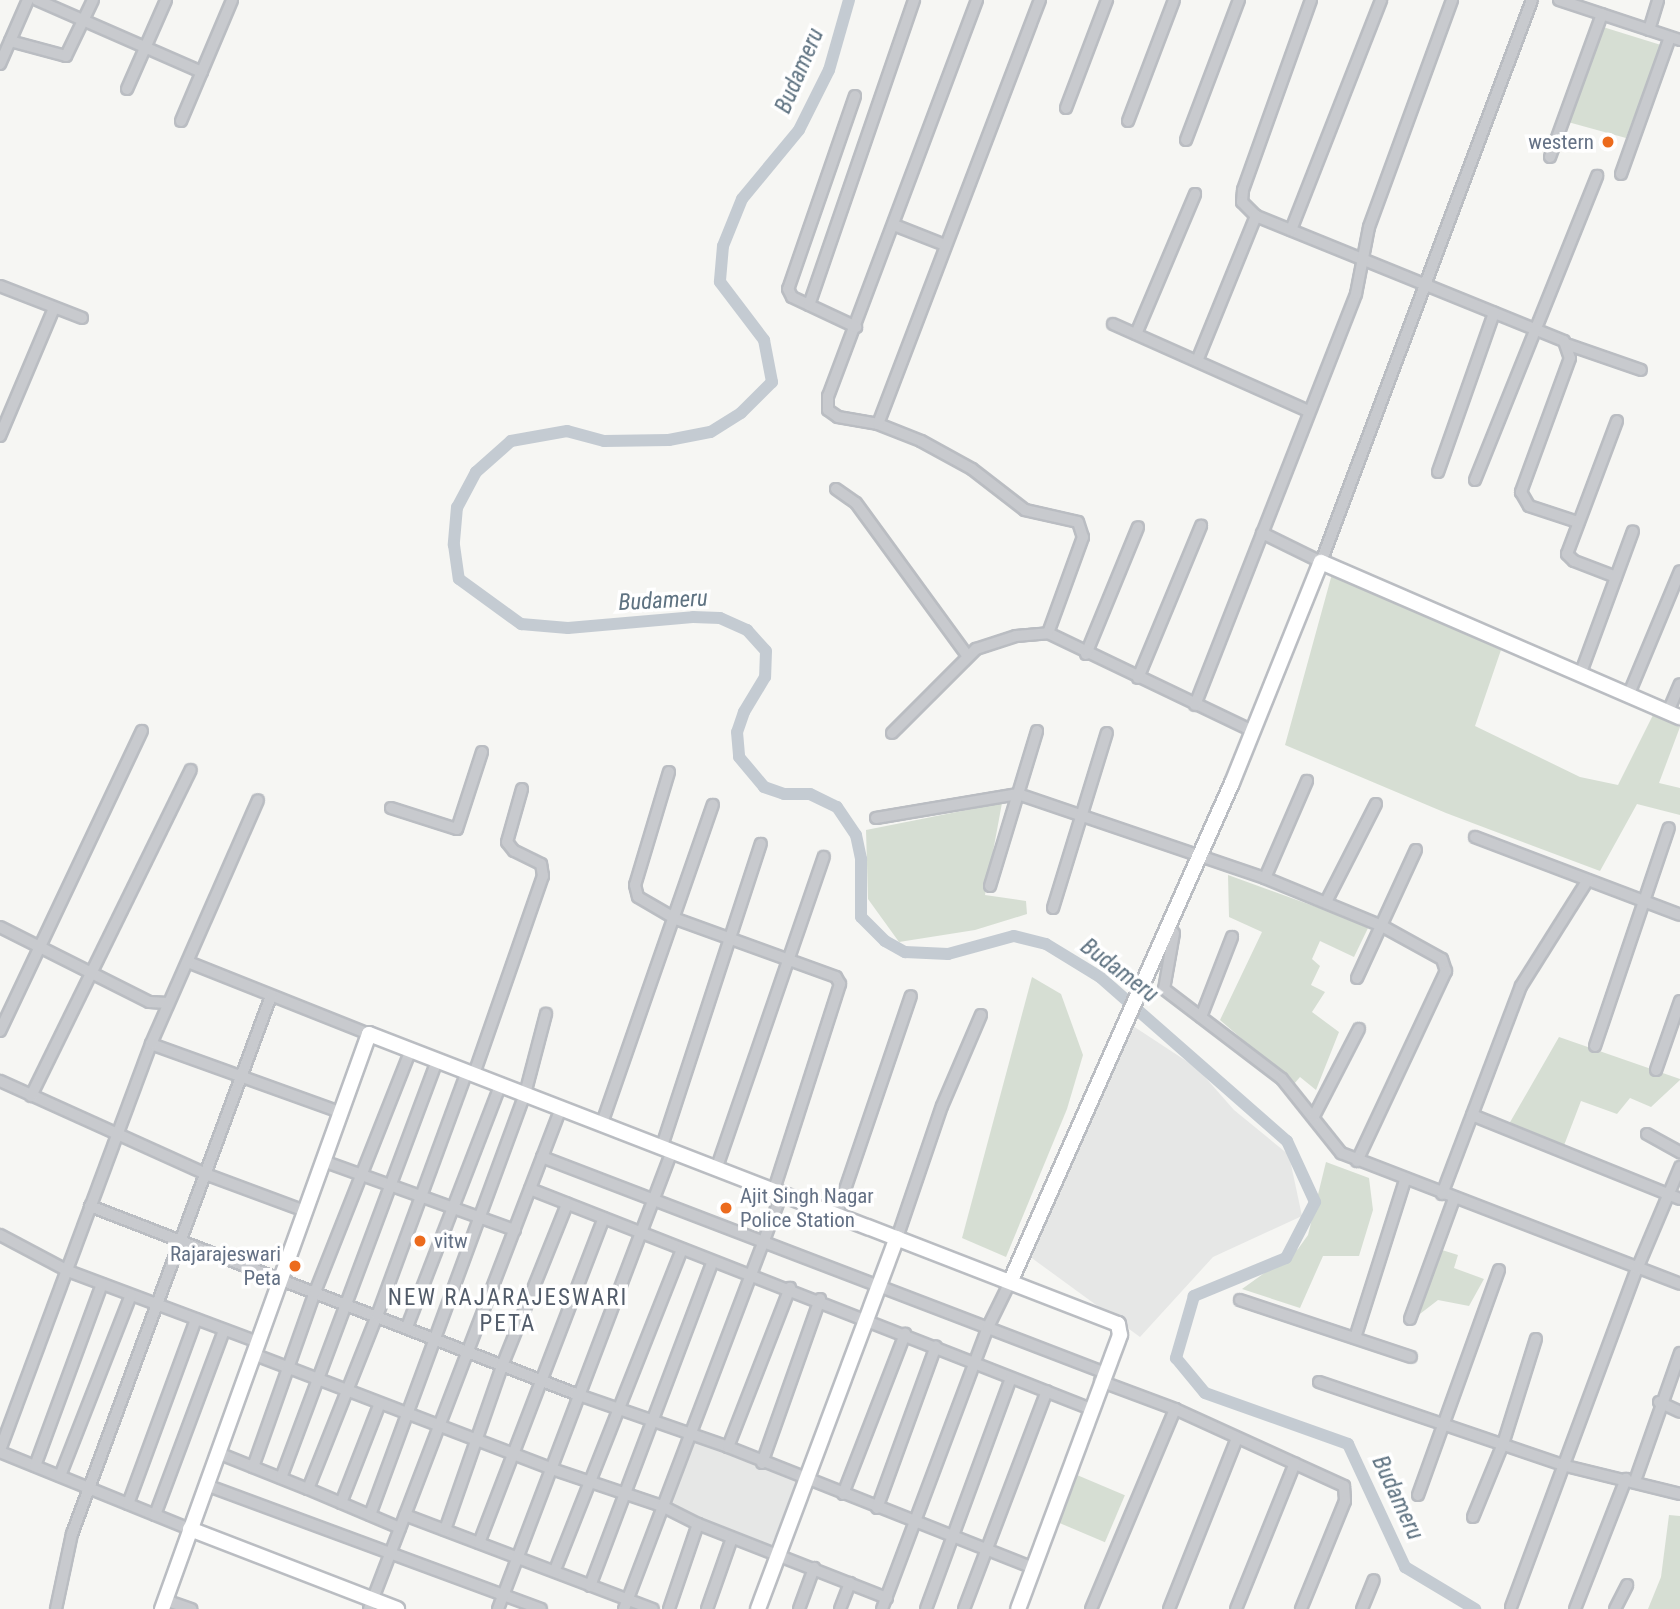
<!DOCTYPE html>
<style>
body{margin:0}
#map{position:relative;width:1680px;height:1609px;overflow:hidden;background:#f6f6f3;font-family:"Roboto Condensed",sans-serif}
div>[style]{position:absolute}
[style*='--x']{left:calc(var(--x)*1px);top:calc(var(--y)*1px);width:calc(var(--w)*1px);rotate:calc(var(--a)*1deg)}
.built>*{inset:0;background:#e6e7e6;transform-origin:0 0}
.green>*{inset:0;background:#d6ded3;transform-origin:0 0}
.canal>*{height:12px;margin:-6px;padding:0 6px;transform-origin:6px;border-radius:6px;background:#c4cbd2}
.roads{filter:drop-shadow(2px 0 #babdc2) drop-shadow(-2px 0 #babdc2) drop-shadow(0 2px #babdc2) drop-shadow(0 -2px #babdc2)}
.street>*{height:10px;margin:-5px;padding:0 5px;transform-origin:5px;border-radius:5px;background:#c8cace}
.secondary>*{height:14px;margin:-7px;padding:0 7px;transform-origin:7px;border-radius:7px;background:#fff}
.dots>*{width:19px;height:19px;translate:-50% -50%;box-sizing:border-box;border:4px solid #fff;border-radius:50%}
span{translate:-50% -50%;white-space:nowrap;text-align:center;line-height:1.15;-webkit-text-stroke:7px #fff;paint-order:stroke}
.poi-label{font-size:21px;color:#647185}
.right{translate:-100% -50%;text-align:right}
.left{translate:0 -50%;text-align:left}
.water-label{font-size:23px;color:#5f7382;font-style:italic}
.neighbourhood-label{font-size:23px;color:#525c6a;letter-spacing:2px}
</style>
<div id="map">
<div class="built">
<i style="clip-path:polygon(1133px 1026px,1197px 1068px,1234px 1110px,1289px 1155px,1302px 1216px,1213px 1257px,1140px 1337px,1029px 1256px)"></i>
<i style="left:690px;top:1440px;width:114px;height:70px;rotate:21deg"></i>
</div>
<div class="green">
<i style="clip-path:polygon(1603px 27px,1661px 45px,1626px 138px,1557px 119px)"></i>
<i style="clip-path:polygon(1332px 574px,1501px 650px,1475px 726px,1580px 777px,1618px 785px,1653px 715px,1680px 727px,1659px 783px,1680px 788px,1680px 815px,1637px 804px,1600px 871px,1446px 813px,1285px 745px)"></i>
<i style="clip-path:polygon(1002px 803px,985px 895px,1026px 901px,1027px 914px,975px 930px,899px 942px,868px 899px,866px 830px)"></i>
<i style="clip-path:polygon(1228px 875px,1369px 926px,1354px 957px,1320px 941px,1312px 959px,1320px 966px,1311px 985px,1325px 992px,1312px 1012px,1339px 1032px,1316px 1090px,1300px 1077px,1294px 1084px,1220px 1020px,1262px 932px,1229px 917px)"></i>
<i style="clip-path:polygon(1032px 977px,1061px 994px,1083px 1055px,1067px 1109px,1006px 1257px,962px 1238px)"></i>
<i style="clip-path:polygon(1559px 1037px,1680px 1079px,1680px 1080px,1651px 1107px,1630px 1098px,1617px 1114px,1581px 1101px,1563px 1148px,1509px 1124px)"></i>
<i style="clip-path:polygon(1326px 1162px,1369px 1178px,1373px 1210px,1359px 1256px,1323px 1256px,1300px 1308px,1242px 1289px,1298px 1249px,1308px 1235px)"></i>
<i style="clip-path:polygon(1442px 1250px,1458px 1255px,1454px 1268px,1484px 1279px,1469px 1306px,1438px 1300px,1416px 1317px)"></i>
<i style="left:1077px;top:1475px;width:52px;height:51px;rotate:23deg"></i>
<i style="clip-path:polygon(1669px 1515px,1680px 1516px,1680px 1609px,1648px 1609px,1661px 1577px)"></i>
</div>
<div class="canal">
<i style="--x:849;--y:0;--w:73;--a:105.9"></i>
<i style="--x:829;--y:70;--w:67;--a:116.6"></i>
<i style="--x:799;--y:130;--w:89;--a:129.6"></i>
<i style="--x:742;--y:199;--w:51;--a:112"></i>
<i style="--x:723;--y:246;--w:36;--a:95"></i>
<i style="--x:720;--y:282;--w:73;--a:52.8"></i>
<i style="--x:764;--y:340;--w:43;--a:79.2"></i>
<i style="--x:772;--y:382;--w:44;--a:135"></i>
<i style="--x:741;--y:413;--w:36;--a:148"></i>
<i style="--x:710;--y:432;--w:42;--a:169"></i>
<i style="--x:669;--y:440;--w:65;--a:179.1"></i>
<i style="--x:604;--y:441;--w:38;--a:-165"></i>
<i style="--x:567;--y:431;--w:57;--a:169.9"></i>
<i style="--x:511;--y:441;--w:47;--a:138.5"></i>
<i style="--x:476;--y:472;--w:40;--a:118"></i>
<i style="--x:457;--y:507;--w:38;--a:95"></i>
<i style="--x:454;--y:545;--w:34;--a:82"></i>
<i style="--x:459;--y:579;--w:77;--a:36"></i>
<i style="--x:521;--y:624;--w:47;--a:4.9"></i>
<i style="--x:568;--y:628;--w:125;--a:-5"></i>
<i style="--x:693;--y:617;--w:27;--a:2"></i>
<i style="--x:720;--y:618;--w:30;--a:24"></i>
<i style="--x:747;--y:630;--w:28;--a:48"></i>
<i style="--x:766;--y:651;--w:26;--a:92"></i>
<i style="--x:765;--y:677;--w:41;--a:121"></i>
<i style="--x:744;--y:712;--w:21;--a:109"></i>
<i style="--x:737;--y:732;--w:25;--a:85"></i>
<i style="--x:739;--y:757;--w:39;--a:50"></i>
<i style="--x:764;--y:787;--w:21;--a:19"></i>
<i style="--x:784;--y:794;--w:26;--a:0"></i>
<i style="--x:810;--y:794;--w:30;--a:26"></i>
<i style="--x:837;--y:807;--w:34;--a:56"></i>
<i style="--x:856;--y:835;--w:25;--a:78"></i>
<i style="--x:861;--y:859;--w:58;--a:90"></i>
<i style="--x:861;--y:917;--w:34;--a:45"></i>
<i style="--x:885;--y:941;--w:23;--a:29"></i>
<i style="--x:905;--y:952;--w:43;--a:2.7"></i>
<i style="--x:948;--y:954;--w:68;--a:-15.3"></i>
<i style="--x:1014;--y:936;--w:33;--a:14"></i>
<i style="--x:1046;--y:944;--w:63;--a:31.4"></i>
<i style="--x:1100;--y:977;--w:249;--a:41.3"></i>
<i style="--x:1287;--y:1141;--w:67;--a:65.3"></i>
<i style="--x:1315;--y:1202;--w:63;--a:117.4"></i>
<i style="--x:1286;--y:1258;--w:100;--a:157.6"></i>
<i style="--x:1194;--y:1296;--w:65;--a:106.2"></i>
<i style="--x:1176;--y:1358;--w:45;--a:50.4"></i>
<i style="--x:1205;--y:1393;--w:152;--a:19.6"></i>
<i style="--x:1348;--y:1444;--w:136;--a:65.1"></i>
<i style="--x:1405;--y:1567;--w:82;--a:31"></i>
</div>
<div class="roads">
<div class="street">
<i style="--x:37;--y:0;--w:180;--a:23.6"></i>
<i style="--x:977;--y:0;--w:423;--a:110.6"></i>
<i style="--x:828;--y:396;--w:14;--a:90"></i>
<i style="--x:828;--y:410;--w:12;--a:35"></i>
<i style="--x:838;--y:417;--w:41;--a:9.9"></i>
<i style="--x:878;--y:424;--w:46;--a:21.6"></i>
<i style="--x:921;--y:441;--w:58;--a:28.8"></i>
<i style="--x:972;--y:469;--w:67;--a:37.7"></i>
<i style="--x:1025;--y:510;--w:54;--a:12.8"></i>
<i style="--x:1078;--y:522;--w:16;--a:72"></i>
<i style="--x:1083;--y:537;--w:102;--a:110"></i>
<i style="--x:1048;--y:633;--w:227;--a:25.6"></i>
<i style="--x:1311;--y:0;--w:202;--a:109.7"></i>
<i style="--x:1243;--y:190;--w:12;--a:95"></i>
<i style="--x:1242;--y:202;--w:20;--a:45"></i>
<i style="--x:1256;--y:216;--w:332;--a:22.1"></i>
<i style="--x:1564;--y:341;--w:18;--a:71"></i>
<i style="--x:1570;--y:358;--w:143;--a:110.1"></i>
<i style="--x:1521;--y:492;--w:16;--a:60"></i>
<i style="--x:1529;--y:506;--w:52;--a:18.1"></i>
<i style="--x:1559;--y:0;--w:127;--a:18.3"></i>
<i style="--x:1649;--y:30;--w:31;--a:-73"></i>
<i style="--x:10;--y:41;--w:58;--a:15"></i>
<i style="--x:66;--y:56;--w:62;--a:-64.3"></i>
<i style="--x:0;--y:64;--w:70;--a:-66.4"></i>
<i style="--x:127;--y:89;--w:97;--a:-66.3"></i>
<i style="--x:855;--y:96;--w:204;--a:109.1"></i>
<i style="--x:788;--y:289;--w:9;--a:63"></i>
<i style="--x:792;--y:297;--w:71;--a:25.1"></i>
<i style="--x:1066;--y:108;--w:116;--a:-69.2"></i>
<i style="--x:181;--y:121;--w:131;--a:-67.1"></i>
<i style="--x:1128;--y:121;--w:129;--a:-69.2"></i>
<i style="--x:1186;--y:140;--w:150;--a:-69.3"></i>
<i style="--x:1550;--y:157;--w:152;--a:-70"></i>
<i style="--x:1621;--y:174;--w:145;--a:-70.3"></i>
<i style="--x:894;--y:225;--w:55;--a:21.4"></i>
<i style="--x:1291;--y:230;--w:247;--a:-68.6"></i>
<i style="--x:0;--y:286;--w:88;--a:21.3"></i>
<i style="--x:809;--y:305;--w:323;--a:-71"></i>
<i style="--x:1113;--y:324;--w:214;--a:24"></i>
<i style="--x:1136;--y:334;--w:152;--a:-67.1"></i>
<i style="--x:1569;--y:345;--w:76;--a:19.1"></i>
<i style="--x:1197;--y:361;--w:157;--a:-67.9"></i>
<i style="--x:878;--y:424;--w:454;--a:-69.1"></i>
<i style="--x:0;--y:436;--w:139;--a:-67.1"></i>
<i style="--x:1438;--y:472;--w:169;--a:-70.6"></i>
<i style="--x:1475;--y:480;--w:328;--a:-68.1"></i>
<i style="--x:836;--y:489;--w:24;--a:35"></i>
<i style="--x:856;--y:503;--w:188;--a:53.9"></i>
<i style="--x:1262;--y:533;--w:66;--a:26.2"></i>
<i style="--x:1321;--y:562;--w:600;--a:-69.42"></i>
<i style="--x:1616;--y:577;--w:45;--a:-159.1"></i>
<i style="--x:1574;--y:561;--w:10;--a:-135"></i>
<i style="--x:1567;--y:554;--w:142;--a:-69.4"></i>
<i style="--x:1086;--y:654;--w:137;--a:-67.7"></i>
<i style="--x:1580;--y:675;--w:153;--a:-69.8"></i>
<i style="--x:1138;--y:678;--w:165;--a:-67.5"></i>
<i style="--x:1628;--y:696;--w:135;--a:-67.4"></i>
<i style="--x:1195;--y:705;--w:441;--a:-68.6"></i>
<i style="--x:1356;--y:294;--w:68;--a:-79"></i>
<i style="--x:1369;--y:227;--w:242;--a:-69.9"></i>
<i style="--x:1668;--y:712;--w:30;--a:-67"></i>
<i style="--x:892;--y:733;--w:119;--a:-45"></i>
<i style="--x:976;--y:649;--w:42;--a:-18"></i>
<i style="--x:1016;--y:636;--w:32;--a:-5"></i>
<i style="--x:669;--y:772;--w:118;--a:106.7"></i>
<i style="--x:635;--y:885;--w:12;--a:76"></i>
<i style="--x:638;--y:897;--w:44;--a:30.1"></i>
<i style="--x:676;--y:919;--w:170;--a:19.9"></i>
<i style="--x:836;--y:977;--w:8;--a:60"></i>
<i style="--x:840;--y:984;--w:215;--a:107.8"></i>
<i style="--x:391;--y:808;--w:69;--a:17.7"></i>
<i style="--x:457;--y:829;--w:81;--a:-72"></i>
<i style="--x:876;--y:818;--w:144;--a:-9.6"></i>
<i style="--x:1018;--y:794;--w:261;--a:18.8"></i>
<i style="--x:1265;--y:878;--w:126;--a:22.3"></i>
<i style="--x:1382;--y:926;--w:68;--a:28.8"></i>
<i style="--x:1442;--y:959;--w:13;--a:72"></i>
<i style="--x:1446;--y:971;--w:210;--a:115.1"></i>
<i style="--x:1475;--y:837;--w:219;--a:20.8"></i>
<i style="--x:1265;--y:878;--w:106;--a:-66.6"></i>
<i style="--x:990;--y:886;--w:162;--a:-73.1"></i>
<i style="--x:1326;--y:902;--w:110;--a:-63"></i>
<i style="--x:1053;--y:908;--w:183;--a:-72.9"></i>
<i style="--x:0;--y:927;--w:167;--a:26.7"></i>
<i style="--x:149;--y:1002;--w:19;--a:3"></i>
<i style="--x:1174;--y:933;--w:57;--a:100.1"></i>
<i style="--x:1164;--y:989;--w:148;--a:37.3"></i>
<i style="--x:1282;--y:1079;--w:95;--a:51.4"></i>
<i style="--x:1341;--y:1153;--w:363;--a:21.1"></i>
<i style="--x:188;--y:962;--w:195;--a:21.7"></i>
<i style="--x:1357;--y:978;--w:141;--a:-65.3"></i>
<i style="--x:1201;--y:1017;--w:86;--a:-68.8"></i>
<i style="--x:0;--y:1031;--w:332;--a:-64.7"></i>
<i style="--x:151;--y:1044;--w:201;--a:19.8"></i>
<i style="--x:1595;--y:1046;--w:230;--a:-71.3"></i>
<i style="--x:1656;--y:1070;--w:73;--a:-70.8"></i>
<i style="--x:474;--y:1074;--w:210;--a:-70.8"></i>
<i style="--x:543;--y:876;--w:12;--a:-99"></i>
<i style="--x:541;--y:864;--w:30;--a:-154"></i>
<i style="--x:514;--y:851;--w:11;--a:-128"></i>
<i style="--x:507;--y:842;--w:55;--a:-74.2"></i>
<i style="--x:0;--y:1081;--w:228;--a:24.3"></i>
<i style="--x:208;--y:1175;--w:103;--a:20.4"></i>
<i style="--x:31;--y:1096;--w:363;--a:-63.9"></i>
<i style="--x:1472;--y:1115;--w:224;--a:22"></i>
<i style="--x:1314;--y:1116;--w:98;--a:-62.7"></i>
<i style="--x:602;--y:1123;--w:337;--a:-70.8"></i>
<i style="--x:1647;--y:1134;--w:38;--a:29"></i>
<i style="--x:662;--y:1146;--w:318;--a:-71.9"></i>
<i style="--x:542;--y:1157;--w:601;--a:20.97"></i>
<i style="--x:323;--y:1161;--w:204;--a:19.8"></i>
<i style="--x:717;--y:1167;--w:328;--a:-71"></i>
<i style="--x:530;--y:1189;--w:603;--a:21.41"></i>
<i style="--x:1442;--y:1194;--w:222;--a:-69.2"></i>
<i style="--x:1521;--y:986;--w:124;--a:-57.8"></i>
<i style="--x:90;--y:1206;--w:521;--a:21.15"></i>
<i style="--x:576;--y:1394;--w:161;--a:19.2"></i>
<i style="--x:728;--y:1447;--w:328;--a:21.6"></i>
<i style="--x:837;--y:1213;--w:229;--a:-71.2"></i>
<i style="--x:0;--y:1235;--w:77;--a:27.9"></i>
<i style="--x:68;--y:1271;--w:203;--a:20.5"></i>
<i style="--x:897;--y:1238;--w:139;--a:-71.2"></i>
<i style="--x:942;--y:1106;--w:99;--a:-66.8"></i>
<i style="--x:1240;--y:1300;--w:180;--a:18.4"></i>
<i style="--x:1410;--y:1319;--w:128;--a:-69.9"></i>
<i style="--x:407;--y:1327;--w:261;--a:-68.9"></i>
<i style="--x:1355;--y:1338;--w:166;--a:-72.4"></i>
<i style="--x:253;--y:1354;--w:320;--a:21"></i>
<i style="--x:552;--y:1469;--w:116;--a:18.6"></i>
<i style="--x:662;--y:1506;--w:40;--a:26.6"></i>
<i style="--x:698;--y:1524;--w:203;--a:21.4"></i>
<i style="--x:1100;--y:1381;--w:80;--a:20.5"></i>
<i style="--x:1175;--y:1409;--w:186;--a:24.5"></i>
<i style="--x:1344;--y:1486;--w:15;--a:86"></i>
<i style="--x:1345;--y:1501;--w:117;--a:112.2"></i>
<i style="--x:1319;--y:1382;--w:261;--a:18.8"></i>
<i style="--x:1566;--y:1466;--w:117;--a:13.8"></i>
<i style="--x:1659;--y:1402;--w:23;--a:25"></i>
<i style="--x:728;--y:1447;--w:171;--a:-68.7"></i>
<i style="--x:0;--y:1450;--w:433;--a:-69.6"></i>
<i style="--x:151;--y:1044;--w:266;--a:-66.3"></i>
<i style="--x:0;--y:1452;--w:205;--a:22.1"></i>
<i style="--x:218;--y:1453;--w:97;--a:21.8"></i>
<i style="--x:762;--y:1463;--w:174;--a:-70.5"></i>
<i style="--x:35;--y:1466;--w:194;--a:-69.8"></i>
<i style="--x:253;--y:1467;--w:186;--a:-70.5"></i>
<i style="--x:315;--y:1292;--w:260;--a:-68.4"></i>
<i style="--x:60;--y:1476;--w:194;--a:-68.6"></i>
<i style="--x:281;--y:1478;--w:446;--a:-69.5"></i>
<i style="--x:1635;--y:1481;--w:136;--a:-70.6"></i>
<i style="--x:206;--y:1485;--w:357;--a:20.3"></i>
<i style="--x:843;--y:1494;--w:172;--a:-68.8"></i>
<i style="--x:1418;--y:1495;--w:239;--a:-70.2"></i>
<i style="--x:341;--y:1503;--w:107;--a:-68.7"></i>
<i style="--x:128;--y:1504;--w:197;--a:-69.8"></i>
<i style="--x:877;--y:1508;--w:172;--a:-70"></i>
<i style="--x:155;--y:1515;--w:197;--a:-69.5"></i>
<i style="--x:370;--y:1515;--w:449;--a:-69.8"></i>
<i style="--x:525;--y:1094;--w:83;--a:-75.3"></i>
<i style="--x:405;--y:1515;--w:265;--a:20.8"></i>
<i style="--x:1473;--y:1517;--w:79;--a:-67.7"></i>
<i style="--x:1503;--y:1444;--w:110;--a:-72.6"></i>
<i style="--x:400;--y:1528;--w:100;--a:-157"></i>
<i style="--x:308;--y:1489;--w:186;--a:-68.3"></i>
<i style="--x:377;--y:1316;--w:261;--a:-69.8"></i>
<i style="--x:445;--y:1530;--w:174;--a:-70.8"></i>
<i style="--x:502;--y:1366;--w:175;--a:-68.1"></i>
<i style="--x:479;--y:1543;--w:348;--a:-69"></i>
<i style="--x:555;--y:1570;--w:345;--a:-68.4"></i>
<i style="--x:590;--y:1586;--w:347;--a:-69.3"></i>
<i style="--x:165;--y:1600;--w:28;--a:19"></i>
<i style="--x:1511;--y:1607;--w:361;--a:-69.6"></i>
<i style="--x:1637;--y:1269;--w:111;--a:-67.1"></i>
<i style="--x:56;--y:1609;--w:77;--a:-78"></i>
<i style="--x:72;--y:1534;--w:574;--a:-69.7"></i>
<i style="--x:369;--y:1609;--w:537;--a:-69.03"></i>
<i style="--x:498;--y:1609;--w:491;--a:-69.2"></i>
<i style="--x:624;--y:1609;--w:446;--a:-69.2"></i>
<i style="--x:669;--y:1609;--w:90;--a:-71.2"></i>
<i style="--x:707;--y:1609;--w:75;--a:-70.6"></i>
<i style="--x:799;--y:1609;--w:44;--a:-69.9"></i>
<i style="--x:840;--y:1609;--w:28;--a:-69"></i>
<i style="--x:882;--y:1609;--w:301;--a:-69.4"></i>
<i style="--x:988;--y:1327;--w:52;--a:-63.9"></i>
<i style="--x:926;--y:1609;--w:246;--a:-69.8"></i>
<i style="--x:964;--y:1609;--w:233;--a:-69.2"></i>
<i style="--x:1091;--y:1609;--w:217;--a:-67.2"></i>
<i style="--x:1169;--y:1609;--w:184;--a:-68.3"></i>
<i style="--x:1236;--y:1609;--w:157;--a:-68"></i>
<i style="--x:1362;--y:1609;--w:31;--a:-68"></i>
<i style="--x:1575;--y:1609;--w:140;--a:-68.6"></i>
<i style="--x:1615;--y:1609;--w:27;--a:-63"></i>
</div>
<div class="secondary">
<i style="--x:1011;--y:1280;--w:544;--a:-66.03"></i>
<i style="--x:1232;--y:783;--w:238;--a:-68.1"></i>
<i style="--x:1321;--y:562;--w:391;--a:23.4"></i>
<i style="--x:190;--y:1529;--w:222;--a:21.1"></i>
<i style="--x:162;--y:1609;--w:611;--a:-70.2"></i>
<i style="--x:369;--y:1034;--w:803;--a:21.17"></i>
<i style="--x:1118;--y:1324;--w:11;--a:80"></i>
<i style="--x:1120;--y:1335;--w:292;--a:110.4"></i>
<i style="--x:758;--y:1609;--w:396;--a:-69.5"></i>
</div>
</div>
<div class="dots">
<i style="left:1608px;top:142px;background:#ec6b1d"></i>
<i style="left:726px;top:1208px;background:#ec6b1d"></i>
<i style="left:420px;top:1241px;background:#ec6b1d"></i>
<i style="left:295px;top:1266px;background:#ec6b1d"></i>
</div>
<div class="poi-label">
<span class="right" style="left:1594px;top:142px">western</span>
<span class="left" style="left:740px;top:1208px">Ajit Singh Nagar<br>Police Station</span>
<span class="left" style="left:434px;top:1241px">vitw</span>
<span class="right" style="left:281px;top:1266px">Rajarajeswari<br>Peta</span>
</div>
<div class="water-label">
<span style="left:800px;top:71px;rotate:-67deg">Budameru</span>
<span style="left:663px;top:601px;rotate:-3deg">Budameru</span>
<span style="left:1119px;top:971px;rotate:37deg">Budameru</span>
<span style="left:1397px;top:1498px;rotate:65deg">Budameru</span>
</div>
<div class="neighbourhood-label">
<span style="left:508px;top:1311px">NEW RAJARAJESWARI<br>PETA</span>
</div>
</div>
